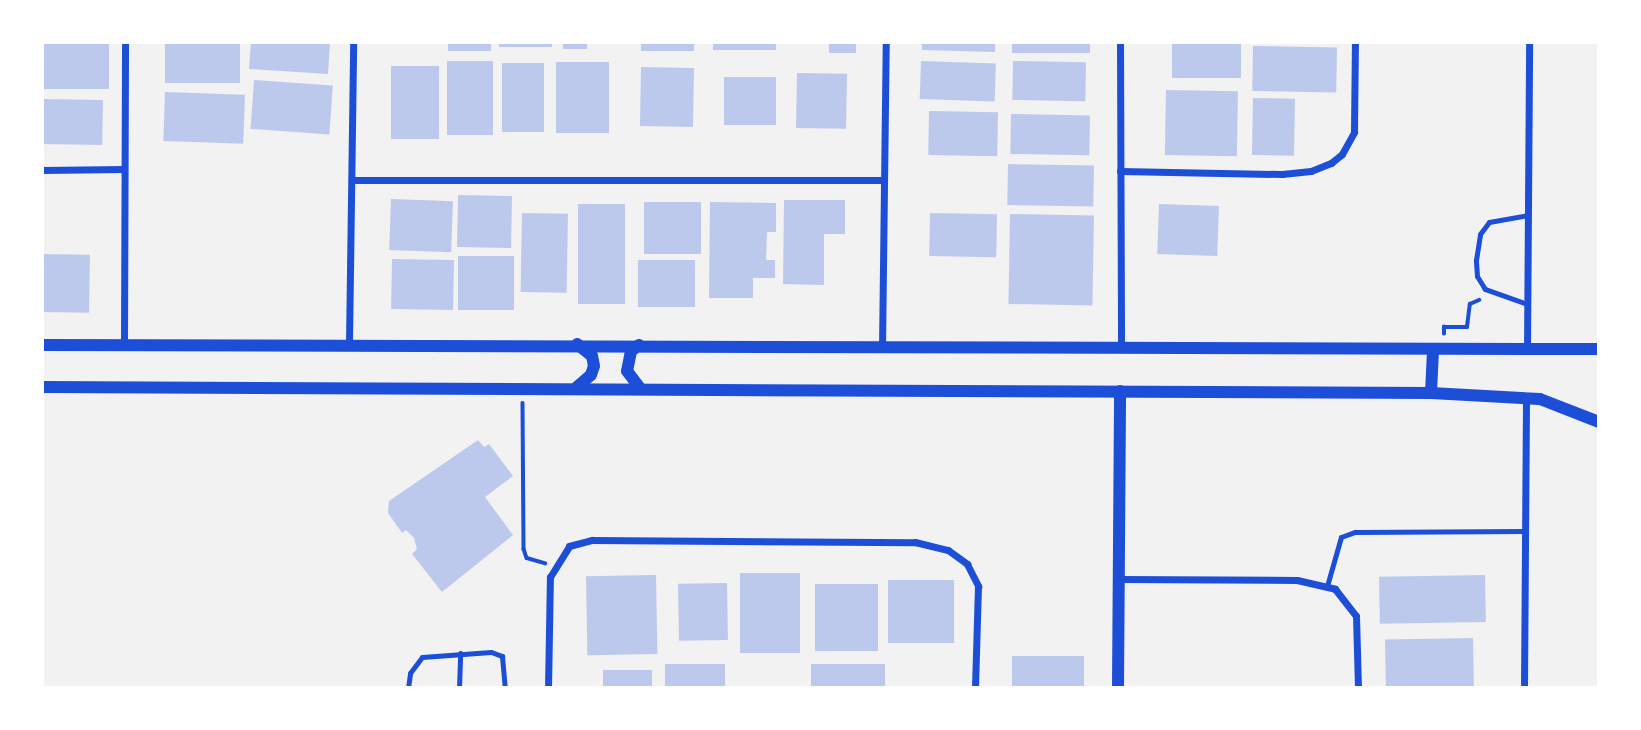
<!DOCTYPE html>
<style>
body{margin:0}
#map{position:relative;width:1641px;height:730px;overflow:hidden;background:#f2f2f2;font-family:"Roboto Condensed",sans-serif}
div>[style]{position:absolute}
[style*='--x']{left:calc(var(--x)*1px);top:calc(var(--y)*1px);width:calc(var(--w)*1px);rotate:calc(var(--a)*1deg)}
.building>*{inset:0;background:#bdc9ec;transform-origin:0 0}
.path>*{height:3.5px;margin:-1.75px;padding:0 1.75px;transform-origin:1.75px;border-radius:1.75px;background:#1d4ed8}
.service>*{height:5px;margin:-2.5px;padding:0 2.5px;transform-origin:2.5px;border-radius:2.5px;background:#1d4ed8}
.minor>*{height:7px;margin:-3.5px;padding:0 3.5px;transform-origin:3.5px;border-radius:3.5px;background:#1d4ed8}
.tertiary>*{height:12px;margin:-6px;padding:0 6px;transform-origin:6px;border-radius:6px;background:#1d4ed8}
span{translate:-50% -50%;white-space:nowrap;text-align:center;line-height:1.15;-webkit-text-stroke:5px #fff;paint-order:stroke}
.frame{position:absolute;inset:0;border:44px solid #fff;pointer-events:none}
</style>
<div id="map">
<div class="building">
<i style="left:42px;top:42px;width:67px;height:47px"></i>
<i style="left:165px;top:42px;width:75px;height:41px"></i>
<i style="clip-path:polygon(251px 42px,330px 42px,328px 74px,249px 69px)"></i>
<i style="left:448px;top:42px;width:43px;height:9px"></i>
<i style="left:499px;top:42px;width:53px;height:5px"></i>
<i style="left:563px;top:42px;width:24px;height:7px"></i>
<i style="left:641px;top:42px;width:53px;height:9px"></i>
<i style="left:713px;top:42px;width:63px;height:8px"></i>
<i style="left:829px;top:42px;width:27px;height:11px"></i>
<i style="clip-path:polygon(922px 42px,995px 42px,995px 52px,922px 50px)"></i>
<i style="left:1012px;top:42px;width:78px;height:11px"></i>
<i style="left:1172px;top:42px;width:69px;height:36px"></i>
<i style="left:1253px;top:46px;width:84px;height:45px;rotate:1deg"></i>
<i style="left:447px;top:61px;width:46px;height:74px"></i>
<i style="left:921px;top:61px;width:75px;height:38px;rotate:2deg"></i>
<i style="left:1013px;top:61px;width:73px;height:39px;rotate:1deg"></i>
<i style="left:556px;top:62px;width:53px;height:71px"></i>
<i style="left:502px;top:63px;width:42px;height:69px"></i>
<i style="left:391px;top:66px;width:48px;height:73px"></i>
<i style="left:641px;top:67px;width:53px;height:59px;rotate:1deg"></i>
<i style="left:797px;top:73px;width:50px;height:55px;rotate:1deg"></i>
<i style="left:724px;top:77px;width:52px;height:48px"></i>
<i style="left:254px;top:80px;width:79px;height:49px;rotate:4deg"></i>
<i style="left:1166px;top:90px;width:72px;height:65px;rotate:1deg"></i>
<i style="left:165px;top:92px;width:80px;height:49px;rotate:2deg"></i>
<i style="left:1253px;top:98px;width:42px;height:57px;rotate:1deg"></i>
<i style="left:42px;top:99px;width:61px;height:45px;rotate:1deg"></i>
<i style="left:929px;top:111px;width:69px;height:44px;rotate:1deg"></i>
<i style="left:1011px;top:114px;width:79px;height:40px;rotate:1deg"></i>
<i style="left:1008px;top:164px;width:86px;height:41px;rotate:1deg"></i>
<i style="left:458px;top:195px;width:54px;height:52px;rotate:1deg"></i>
<i style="left:391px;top:199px;width:62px;height:51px;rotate:2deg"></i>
<i style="clip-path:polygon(784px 200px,845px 200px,845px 234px,824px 234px,824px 285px,783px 284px)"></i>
<i style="left:644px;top:202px;width:57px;height:52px"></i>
<i style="clip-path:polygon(710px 202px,776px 203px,776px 232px,767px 232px,766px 260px,775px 260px,775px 278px,753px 278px,753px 298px,709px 298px)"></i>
<i style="left:578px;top:204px;width:47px;height:100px"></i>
<i style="left:1159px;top:204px;width:60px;height:50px;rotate:2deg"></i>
<i style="left:522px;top:213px;width:46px;height:79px;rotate:1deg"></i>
<i style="left:930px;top:213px;width:67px;height:43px;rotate:1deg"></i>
<i style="left:1010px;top:214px;width:84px;height:90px;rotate:1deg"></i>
<i style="left:42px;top:254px;width:48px;height:58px;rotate:1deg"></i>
<i style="left:458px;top:256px;width:56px;height:54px"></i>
<i style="left:392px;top:259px;width:62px;height:50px;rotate:1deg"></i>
<i style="left:638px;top:260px;width:57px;height:47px"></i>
<i style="clip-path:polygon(478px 440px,484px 447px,489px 444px,513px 476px,485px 497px,513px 535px,442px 592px,412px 554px,417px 549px,414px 538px,406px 530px,402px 533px,388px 513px,389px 501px)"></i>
<i style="left:740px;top:573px;width:60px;height:80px"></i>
<i style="left:656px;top:575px;width:79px;height:70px;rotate:89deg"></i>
<i style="left:1485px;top:575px;width:47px;height:106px;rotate:89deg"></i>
<i style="left:954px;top:580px;width:63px;height:66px;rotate:90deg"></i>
<i style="left:727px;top:583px;width:57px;height:49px;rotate:89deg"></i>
<i style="left:815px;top:584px;width:63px;height:67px"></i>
<i style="left:1473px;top:638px;width:50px;height:88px;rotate:89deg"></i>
<i style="left:1012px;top:656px;width:72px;height:32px"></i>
<i style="left:665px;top:664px;width:60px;height:24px"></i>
<i style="left:885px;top:664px;width:24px;height:74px;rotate:90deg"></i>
<i style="left:652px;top:670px;width:18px;height:49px;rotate:90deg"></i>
</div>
<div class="path">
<i style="--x:1444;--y:334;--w:7;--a:-90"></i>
<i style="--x:1444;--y:327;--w:23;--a:0"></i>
<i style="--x:1467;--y:327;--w:23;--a:-83"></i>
<i style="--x:1470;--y:304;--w:10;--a:-24"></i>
<i style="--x:523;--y:403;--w:146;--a:89.6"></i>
<i style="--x:524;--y:549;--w:9;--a:72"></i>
<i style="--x:527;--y:558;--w:19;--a:16"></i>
</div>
<div class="service">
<i style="--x:1527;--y:304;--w:45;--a:-160.3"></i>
<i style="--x:1485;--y:289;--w:15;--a:-122"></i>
<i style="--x:1477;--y:276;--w:16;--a:-94"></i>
<i style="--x:1476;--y:260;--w:26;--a:-81"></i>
<i style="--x:1480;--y:234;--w:15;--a:-53"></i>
<i style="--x:1489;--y:222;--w:40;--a:-10"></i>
<i style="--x:1327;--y:586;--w:51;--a:-74.1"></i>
<i style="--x:1341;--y:537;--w:15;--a:-20"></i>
<i style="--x:1355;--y:532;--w:170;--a:-0.3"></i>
<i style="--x:408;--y:688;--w:15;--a:-82"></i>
<i style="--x:410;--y:673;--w:20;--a:-53"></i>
<i style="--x:422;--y:657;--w:69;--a:-4.1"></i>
<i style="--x:491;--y:652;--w:12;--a:20"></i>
<i style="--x:502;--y:656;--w:32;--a:85"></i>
<i style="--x:459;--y:688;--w:35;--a:-88"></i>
</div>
<div class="minor">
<i style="--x:1120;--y:42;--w:305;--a:89.8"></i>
<i style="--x:42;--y:170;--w:82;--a:-0.7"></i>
<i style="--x:1120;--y:171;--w:162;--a:1.1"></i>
<i style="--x:1282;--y:174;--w:29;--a:-6"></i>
<i style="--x:1311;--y:171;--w:22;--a:-22"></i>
<i style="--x:1331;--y:163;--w:14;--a:-39"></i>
<i style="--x:1342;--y:154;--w:25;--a:-61"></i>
<i style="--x:1354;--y:132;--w:90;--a:-89.4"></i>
<i style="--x:352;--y:180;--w:532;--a:0"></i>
<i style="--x:124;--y:343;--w:301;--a:-89.8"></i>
<i style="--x:349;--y:343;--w:301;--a:-89.2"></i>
<i style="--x:882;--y:349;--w:307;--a:-89.3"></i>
<i style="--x:1527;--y:350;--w:308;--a:-89.6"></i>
<i style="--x:1119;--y:579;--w:178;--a:0.3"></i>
<i style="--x:1297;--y:580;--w:39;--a:13"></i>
<i style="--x:1335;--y:589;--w:34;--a:52"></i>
<i style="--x:1356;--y:616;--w:72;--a:88.4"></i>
<i style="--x:548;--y:688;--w:111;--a:-89"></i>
<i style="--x:550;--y:577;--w:36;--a:-58"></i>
<i style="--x:569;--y:546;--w:24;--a:-15"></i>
<i style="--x:592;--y:540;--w:323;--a:0.4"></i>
<i style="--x:915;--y:542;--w:34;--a:14"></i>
<i style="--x:948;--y:550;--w:24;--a:36"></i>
<i style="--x:967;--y:564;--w:25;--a:63"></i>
<i style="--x:978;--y:586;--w:102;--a:91.7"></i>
<i style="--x:1524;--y:688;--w:291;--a:-89.6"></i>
</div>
<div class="tertiary">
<i style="--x:42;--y:345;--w:1557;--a:0.15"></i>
<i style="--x:639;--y:345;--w:10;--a:143"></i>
<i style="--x:631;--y:351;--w:20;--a:101"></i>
<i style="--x:627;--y:371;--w:20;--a:53"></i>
<i style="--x:42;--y:387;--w:1389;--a:0.25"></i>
<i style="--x:1431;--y:393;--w:109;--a:3.2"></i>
<i style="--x:1540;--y:399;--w:63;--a:21.3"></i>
<i style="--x:577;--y:387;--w:18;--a:-41"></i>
<i style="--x:591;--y:375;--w:9;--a:-72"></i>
<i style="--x:594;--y:366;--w:10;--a:-101"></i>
<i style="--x:592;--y:356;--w:19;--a:-141"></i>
<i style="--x:1431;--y:393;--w:42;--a:-87.3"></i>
<i style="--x:1118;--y:688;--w:297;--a:-89.6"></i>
</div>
<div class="frame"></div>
</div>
